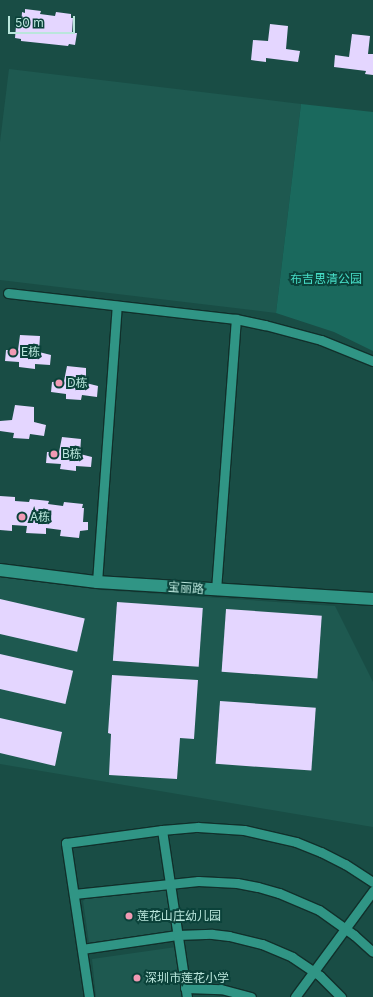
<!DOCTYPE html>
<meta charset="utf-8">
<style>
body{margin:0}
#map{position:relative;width:373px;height:997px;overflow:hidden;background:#194d45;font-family:Inter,"Noto Sans SC",sans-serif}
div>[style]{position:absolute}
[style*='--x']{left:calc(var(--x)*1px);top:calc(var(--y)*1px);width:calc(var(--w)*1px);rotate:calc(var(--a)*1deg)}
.built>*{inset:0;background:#1e5950}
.green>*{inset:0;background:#1a695d}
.building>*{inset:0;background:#e4d6ff;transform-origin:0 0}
.roads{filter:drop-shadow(1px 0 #11302b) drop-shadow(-1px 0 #11302b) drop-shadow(0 1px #11302b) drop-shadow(0 -1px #11302b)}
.street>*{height:9px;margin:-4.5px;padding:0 4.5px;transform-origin:4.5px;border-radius:4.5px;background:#309585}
.secondary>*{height:12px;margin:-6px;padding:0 6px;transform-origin:6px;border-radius:6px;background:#309585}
.dots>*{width:11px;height:11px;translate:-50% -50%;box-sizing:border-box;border:2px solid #0b423a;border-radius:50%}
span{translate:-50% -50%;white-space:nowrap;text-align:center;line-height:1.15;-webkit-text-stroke:4px #0b423a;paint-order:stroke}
.park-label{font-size:12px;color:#47dec7}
.poi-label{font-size:12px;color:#bae6dc}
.left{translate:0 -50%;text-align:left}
.street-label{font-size:12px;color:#bae6dc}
.scale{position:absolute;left:8px;top:16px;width:67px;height:18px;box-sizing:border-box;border:2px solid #bae6dc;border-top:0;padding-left:5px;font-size:12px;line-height:14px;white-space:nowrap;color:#bae6dc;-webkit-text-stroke:3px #0b423a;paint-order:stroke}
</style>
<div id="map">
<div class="built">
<i style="clip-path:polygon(9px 69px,301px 104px,276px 313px,0 280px,0 142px)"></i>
<i style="clip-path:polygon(0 577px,101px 590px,335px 606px,373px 682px,373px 827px,0 764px)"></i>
<i style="clip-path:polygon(167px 886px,174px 931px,89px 943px,83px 901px,87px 898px)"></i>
<i style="clip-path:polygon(176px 947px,183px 997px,96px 997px,92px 959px)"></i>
</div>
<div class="green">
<i style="clip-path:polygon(301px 104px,373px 112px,373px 351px,334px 332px,276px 313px)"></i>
</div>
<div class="building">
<i style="clip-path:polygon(25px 9px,41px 11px,40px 14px,55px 16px,56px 12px,71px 14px,71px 18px,73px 18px,72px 33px,77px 33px,75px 45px,69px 44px,68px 46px,21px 41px,21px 39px,15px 38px,16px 26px,21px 27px,22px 12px,25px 13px)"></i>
<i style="clip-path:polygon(270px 24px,288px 26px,286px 49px,300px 51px,298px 62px,266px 58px,266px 62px,251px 60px,253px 40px,268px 41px)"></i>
<i style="clip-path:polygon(352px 34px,370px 36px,368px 54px,373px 54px,373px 75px,365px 74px,366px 71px,334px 67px,335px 55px,349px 57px)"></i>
<i style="clip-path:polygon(20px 335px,40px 336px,39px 352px,51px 355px,50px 365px,35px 364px,35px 369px,19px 367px,19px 362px,5px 361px,6px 350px,18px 350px)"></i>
<i style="clip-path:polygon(67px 366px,86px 368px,86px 383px,98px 386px,97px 397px,82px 395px,81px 400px,66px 399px,66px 394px,51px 392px,52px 382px,64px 381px)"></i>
<i style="clip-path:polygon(15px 405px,34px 407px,34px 422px,46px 425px,44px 436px,30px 434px,29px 439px,13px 438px,14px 433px,0 431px,0 421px,12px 420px)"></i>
<i style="clip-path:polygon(62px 437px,81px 439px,80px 454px,92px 457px,91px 467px,76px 466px,76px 471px,60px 469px,61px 464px,46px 463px,47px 452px,59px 452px)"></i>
<i style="clip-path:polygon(0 496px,15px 497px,15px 501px,29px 502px,30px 499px,49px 501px,48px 504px,63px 506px,64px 502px,83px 504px,82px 508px,84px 508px,83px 522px,88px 522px,88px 530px,80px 531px,79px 538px,60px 536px,61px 530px,46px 528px,46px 534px,26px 533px,27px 526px,12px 525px,12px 531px,0 530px)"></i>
<i style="left:0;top:599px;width:87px;height:34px;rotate:13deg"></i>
<i style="left:117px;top:602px;width:86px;height:59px;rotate:4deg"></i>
<i style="left:226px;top:609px;width:96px;height:63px;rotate:4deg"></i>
<i style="left:0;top:654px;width:75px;height:34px;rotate:13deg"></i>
<i style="clip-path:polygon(112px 675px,198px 680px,194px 739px,180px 738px,177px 779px,109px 775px,111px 734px,108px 733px)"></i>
<i style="left:220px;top:701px;width:96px;height:63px;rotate:4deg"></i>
<i style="clip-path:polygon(0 718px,62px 732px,55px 766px,0 753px)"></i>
</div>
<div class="roads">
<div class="street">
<i style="--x:8;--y:293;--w:229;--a:6.5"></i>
<i style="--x:236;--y:319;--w:30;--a:12"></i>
<i style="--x:265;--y:325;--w:58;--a:15"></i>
<i style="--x:321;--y:340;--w:56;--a:22"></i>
<i style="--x:97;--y:582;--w:277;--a:-85.9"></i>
<i style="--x:216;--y:590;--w:272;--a:-85.8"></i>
<i style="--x:162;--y:830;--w:169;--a:81.5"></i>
<i style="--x:74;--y:894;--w:125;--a:-6"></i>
<i style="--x:198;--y:881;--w:39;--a:3"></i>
<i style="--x:237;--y:883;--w:21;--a:11"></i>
<i style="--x:258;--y:887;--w:22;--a:16"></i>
<i style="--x:279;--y:893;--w:43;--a:23"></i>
<i style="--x:319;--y:910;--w:43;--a:35.5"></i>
<i style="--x:354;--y:935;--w:25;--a:42"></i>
<i style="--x:82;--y:949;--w:96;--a:-8.4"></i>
<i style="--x:177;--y:935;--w:35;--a:-2"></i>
<i style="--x:212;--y:934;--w:17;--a:7"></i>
<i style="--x:229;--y:936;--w:34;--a:14"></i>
<i style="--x:262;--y:944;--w:33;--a:23"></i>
<i style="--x:292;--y:957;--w:34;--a:34"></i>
<i style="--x:320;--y:976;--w:30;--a:45"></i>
<i style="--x:185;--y:988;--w:36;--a:2"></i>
<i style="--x:221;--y:989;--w:31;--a:15"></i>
<i style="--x:89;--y:997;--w:156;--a:-98.5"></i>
<i style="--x:66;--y:843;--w:97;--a:-7.7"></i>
<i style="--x:162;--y:830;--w:36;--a:-5"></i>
<i style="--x:198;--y:827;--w:46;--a:3.7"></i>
<i style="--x:244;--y:830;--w:53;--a:13"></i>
<i style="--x:296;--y:842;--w:27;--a:22"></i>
<i style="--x:321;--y:852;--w:27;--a:27"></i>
<i style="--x:345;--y:864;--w:33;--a:33"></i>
<i style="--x:295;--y:997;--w:132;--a:-53.7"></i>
</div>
<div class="secondary">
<i style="--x:0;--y:570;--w:98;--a:7.1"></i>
<i style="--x:97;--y:582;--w:277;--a:3.5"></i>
</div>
</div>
<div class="dots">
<i style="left:13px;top:352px;background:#f19ab4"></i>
<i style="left:59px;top:383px;background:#f19ab4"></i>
<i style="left:54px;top:454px;background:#f19ab4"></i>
<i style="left:22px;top:517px;background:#f19ab4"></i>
<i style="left:129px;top:916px;background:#f19ab4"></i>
<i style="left:137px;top:978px;background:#f19ab4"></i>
</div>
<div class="park-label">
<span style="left:326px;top:279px">布吉思清公园</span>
</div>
<div class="poi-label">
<span class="left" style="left:21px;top:352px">E栋</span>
<span class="left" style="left:67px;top:383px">D栋</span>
<span class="left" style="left:62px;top:454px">B栋</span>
<span class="left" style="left:30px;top:517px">A栋</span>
<span class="left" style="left:137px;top:916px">莲花山庄幼儿园</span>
<span class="left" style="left:145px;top:978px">深圳市莲花小学</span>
</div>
<div class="street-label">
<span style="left:186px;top:588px;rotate:4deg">宝丽路</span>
</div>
<div class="scale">50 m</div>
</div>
